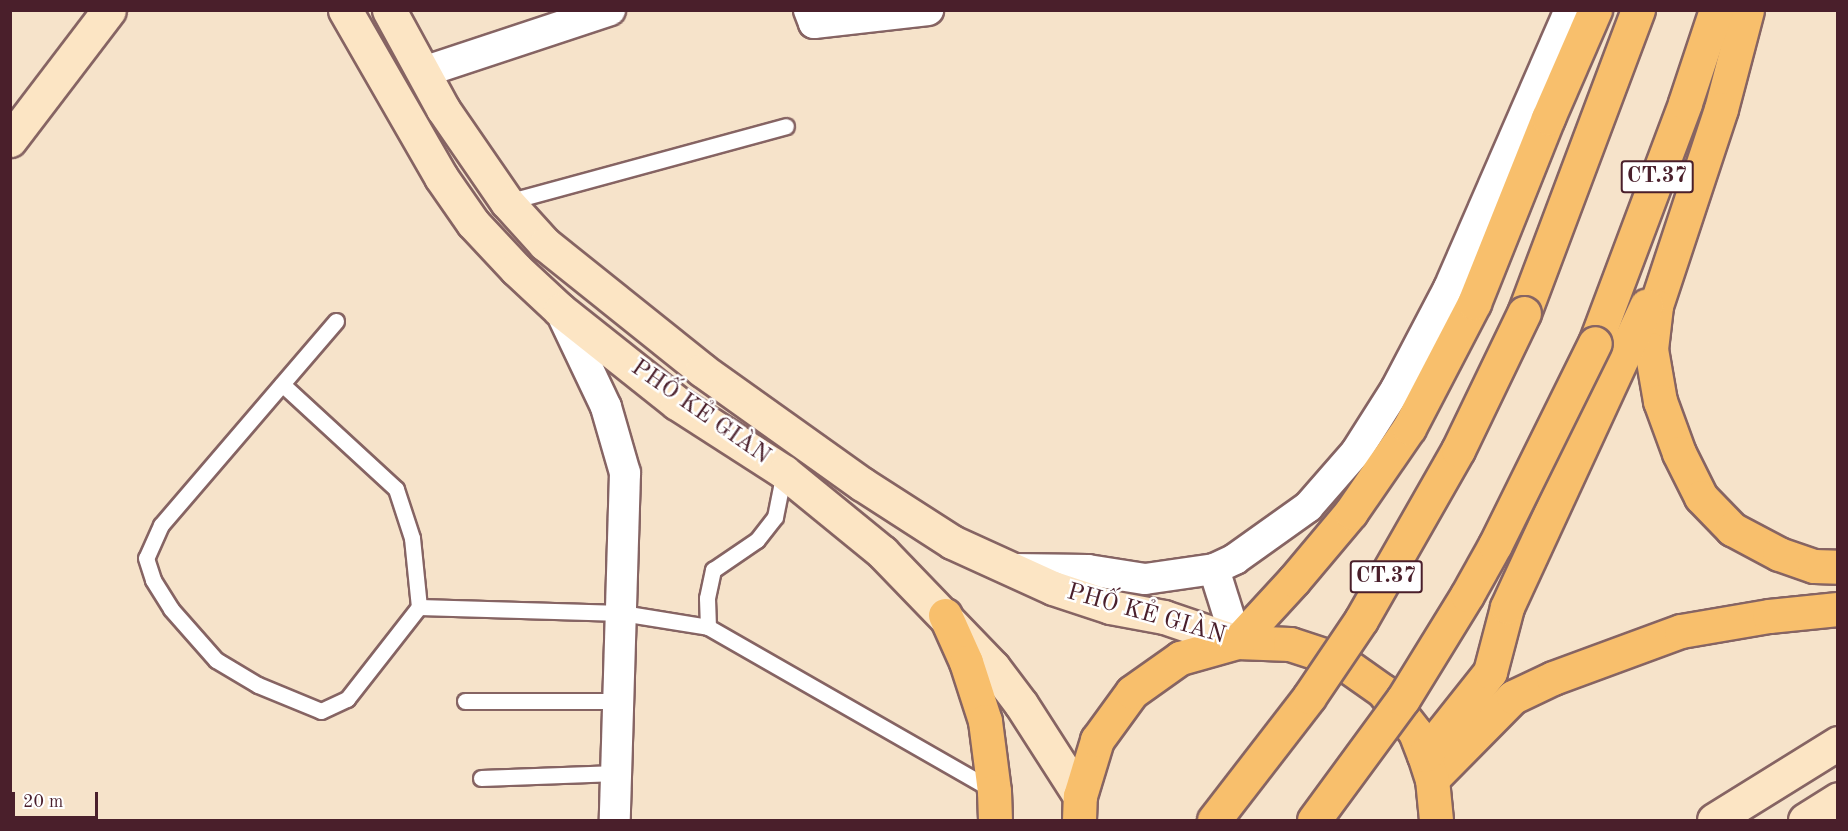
<!DOCTYPE html>
<meta charset="utf-8">
<style>
body{margin:0}
#map{position:relative;width:1848px;height:831px;overflow:hidden;background:#f6e3ca;font-family:"Old Standard TT",serif}
div>[style]{position:absolute}
[style*='--x']{left:calc(var(--x)*1px);top:calc(var(--y)*1px);width:calc(var(--w)*1px);rotate:calc(var(--a)*1deg)}
.roads{filter:drop-shadow(2px 0 #866463) drop-shadow(-2px 0 #866463) drop-shadow(0 2px #866463) drop-shadow(0 -2px #866463)}
.lane>*{height:15px;margin:-7.5px;padding:0 7.5px;transform-origin:7.5px;border-radius:7.5px;background:#fff}
.street>*{height:30px;margin:-15px;padding:0 15px;transform-origin:15px;border-radius:15px;background:#fff}
.secondary>*{height:33px;margin:-16.5px;padding:0 16.5px;transform-origin:16.5px;border-radius:16.5px;background:#fce5c4}
.primary>*{height:33px;margin:-16.5px;padding:0 16.5px;transform-origin:16.5px;border-radius:16.5px;background:#f8bf6c}
.highway>*{height:33px;margin:-16.5px;padding:0 16.5px;transform-origin:16.5px;border-radius:16.5px;background:#f8bf6c}
.bridges{filter:drop-shadow(2px 0 #866463) drop-shadow(-2px 0 #866463) drop-shadow(0 2px #866463) drop-shadow(0 -2px #866463)}
.highway-bridge>*{height:33px;margin:-16.5px;padding:0 16.5px;transform-origin:16.5px;border-radius:16.5px;background:#f8bf6c}
span{translate:-50% -50%;white-space:nowrap;text-align:center;line-height:1.15;-webkit-text-stroke:5px #fff;paint-order:stroke}
.shield-label span{padding:2px 4px;background:#fff;border:2px solid;border-radius:4px;-webkit-text-stroke-width:0}
.shield-label{font-size:22px;color:#4a1f2b;font-weight:700}
.street-label{font-size:24px;color:#4a1f2b}
.frame{position:absolute;inset:0;border:12px solid #4a1f2b;pointer-events:none}
.scale{position:absolute;left:12px;top:792px;width:86px;height:27px;box-sizing:border-box;border:3px solid #4a1f2b;border-top:0;padding-left:8px;font-size:18px;line-height:21px;white-space:nowrap;color:#4a1f2b;-webkit-text-stroke:4px #fff;paint-order:stroke}
</style>
<div id="map">
<div class="roads">
<div class="lane">
<i style="--x:507;--y:202;--w:289;--a:-15.2"></i>
<i style="--x:336;--y:321;--w:269;--a:130.6"></i>
<i style="--x:161;--y:525;--w:36;--a:114"></i>
<i style="--x:146;--y:558;--w:23;--a:72"></i>
<i style="--x:153;--y:580;--w:34;--a:58"></i>
<i style="--x:171;--y:609;--w:68;--a:48.6"></i>
<i style="--x:216;--y:660;--w:49;--a:30.8"></i>
<i style="--x:258;--y:685;--w:68;--a:22.4"></i>
<i style="--x:321;--y:711;--w:29;--a:-25"></i>
<i style="--x:347;--y:699;--w:117;--a:-52"></i>
<i style="--x:282;--y:384;--w:155;--a:42.6"></i>
<i style="--x:396;--y:489;--w:52;--a:71.9"></i>
<i style="--x:412;--y:538;--w:69;--a:84.2"></i>
<i style="--x:419;--y:607;--w:203;--a:1.7"></i>
<i style="--x:622;--y:613;--w:87;--a:9.2"></i>
<i style="--x:708;--y:627;--w:328;--a:29.8"></i>
<i style="--x:708;--y:627;--w:29;--a:-92"></i>
<i style="--x:707;--y:598;--w:29;--a:-78"></i>
<i style="--x:713;--y:570;--w:53;--a:-34.3"></i>
<i style="--x:757;--y:540;--w:29;--a:-52"></i>
<i style="--x:775;--y:517;--w:46;--a:-78.7"></i>
<i style="--x:465;--y:701;--w:154;--a:0"></i>
<i style="--x:481;--y:778;--w:136;--a:-2.1"></i>
</div>
<div class="street">
<i style="--x:809;--y:10;--w:14;--a:69"></i>
<i style="--x:814;--y:23;--w:115;--a:-6.5"></i>
<i style="--x:423;--y:72;--w:197;--a:-18.3"></i>
<i style="--x:560;--y:310;--w:107;--a:64.6"></i>
<i style="--x:606;--y:407;--w:69;--a:73.9"></i>
<i style="--x:625;--y:473;--w:347;--a:91.7"></i>
<i style="--x:1013;--y:569;--w:75;--a:0.8"></i>
<i style="--x:1088;--y:570;--w:58;--a:9"></i>
<i style="--x:1145;--y:579;--w:70;--a:-8.2"></i>
<i style="--x:1214;--y:569;--w:23;--a:-25"></i>
<i style="--x:1235;--y:559;--w:90;--a:-35.5"></i>
<i style="--x:1308;--y:507;--w:73;--a:-48.9"></i>
<i style="--x:1356;--y:452;--w:75;--a:-57.6"></i>
<i style="--x:1396;--y:389;--w:114;--a:-62.3"></i>
<i style="--x:1449;--y:288;--w:303;--a:-66.5"></i>
<i style="--x:1214;--y:569;--w:77;--a:72.5"></i>
</div>
<div class="secondary">
<i style="--x:345;--y:10;--w:193;--a:60.1"></i>
<i style="--x:441;--y:177;--w:56;--a:55.2"></i>
<i style="--x:473;--y:223;--w:63;--a:46.9"></i>
<i style="--x:516;--y:269;--w:60;--a:43"></i>
<i style="--x:560;--y:310;--w:149;--a:38.5"></i>
<i style="--x:677;--y:403;--w:127;--a:32.8"></i>
<i style="--x:784;--y:472;--w:127;--a:39.2"></i>
<i style="--x:882;--y:552;--w:160;--a:46"></i>
<i style="--x:993;--y:667;--w:46;--a:52.9"></i>
<i style="--x:1021;--y:704;--w:109;--a:57.3"></i>
<i style="--x:389;--y:10;--w:113;--a:61.4"></i>
<i style="--x:443;--y:109;--w:113;--a:55.5"></i>
<i style="--x:507;--y:202;--w:57;--a:47.9"></i>
<i style="--x:545;--y:244;--w:201;--a:38.7"></i>
<i style="--x:702;--y:370;--w:196;--a:35.5"></i>
<i style="--x:862;--y:484;--w:107;--a:32.8"></i>
<i style="--x:952;--y:542;--w:111;--a:24.5"></i>
<i style="--x:1053;--y:588;--w:60;--a:18.4"></i>
<i style="--x:1110;--y:607;--w:55;--a:10.5"></i>
<i style="--x:1164;--y:617;--w:77;--a:18.9"></i>
<i style="--x:10;--y:140;--w:163;--a:-52.7"></i>
<i style="--x:1714;--y:820;--w:146;--a:-31.8"></i>
<i style="--x:1805;--y:820;--w:39;--a:-32"></i>
</div>
<div class="primary">
<i style="--x:945;--y:615;--w:51;--a:65.9"></i>
<i style="--x:966;--y:662;--w:62;--a:72.1"></i>
<i style="--x:985;--y:721;--w:71;--a:82.7"></i>
<i style="--x:994;--y:791;--w:29;--a:88"></i>
<i style="--x:1432;--y:779;--w:115;--a:-45.4"></i>
<i style="--x:1513;--y:697;--w:44;--a:-25.4"></i>
<i style="--x:1553;--y:678;--w:136;--a:-20.2"></i>
<i style="--x:1681;--y:631;--w:89;--a:-9.7"></i>
<i style="--x:1769;--y:616;--w:69;--a:-5.8"></i>
<i style="--x:1079;--y:820;--w:24;--a:-88"></i>
<i style="--x:1080;--y:796;--w:59;--a:-73.1"></i>
<i style="--x:1097;--y:740;--w:59;--a:-53.9"></i>
<i style="--x:1132;--y:692;--w:59;--a:-35.3"></i>
<i style="--x:1180;--y:658;--w:59;--a:-15.7"></i>
<i style="--x:1237;--y:642;--w:53;--a:2.2"></i>
<i style="--x:1290;--y:644;--w:52;--a:18.1"></i>
<i style="--x:1339;--y:660;--w:54;--a:35.2"></i>
<i style="--x:1383;--y:691;--w:52;--a:52"></i>
<i style="--x:1415;--y:732;--w:25;--a:69"></i>
<i style="--x:1424;--y:755;--w:25;--a:72"></i>
<i style="--x:1432;--y:779;--w:41;--a:84.4"></i>
</div>
<div class="highway">
<i style="--x:1747;--y:10;--w:102;--a:104.7"></i>
<i style="--x:1721;--y:109;--w:207;--a:108.3"></i>
<i style="--x:1656;--y:306;--w:43;--a:96.6"></i>
<i style="--x:1651;--y:349;--w:53;--a:80.2"></i>
<i style="--x:1660;--y:401;--w:55;--a:69.9"></i>
<i style="--x:1679;--y:453;--w:49;--a:63.4"></i>
<i style="--x:1701;--y:497;--w:45;--a:45.9"></i>
<i style="--x:1732;--y:529;--w:53;--a:28"></i>
<i style="--x:1779;--y:554;--w:37;--a:19"></i>
<i style="--x:1814;--y:566;--w:24;--a:2"></i>
<i style="--x:1524;--y:313;--w:324;--a:-69.4"></i>
<i style="--x:1595;--y:343;--w:256;--a:-69.4"></i>
<i style="--x:1685;--y:103;--w:98;--a:-71.6"></i>
<i style="--x:1237;--y:642;--w:84;--a:-47.4"></i>
<i style="--x:1294;--y:580;--w:89;--a:-50"></i>
<i style="--x:1351;--y:512;--w:102;--a:-55.4"></i>
<i style="--x:1409;--y:428;--w:141;--a:-62.5"></i>
<i style="--x:1474;--y:303;--w:199;--a:-68.2"></i>
<i style="--x:1548;--y:118;--w:118;--a:-66.5"></i>
<i style="--x:1424;--y:755;--w:106;--a:-51.5"></i>
<i style="--x:1490;--y:672;--w:67;--a:-75.3"></i>
<i style="--x:1507;--y:607;--w:332;--a:-65.2"></i>
</div>
</div>
<div class="bridges">
<div class="highway-bridge">
<i style="--x:1214;--y:820;--w:155;--a:-52.3"></i>
<i style="--x:1309;--y:697;--w:93;--a:-56"></i>
<i style="--x:1361;--y:620;--w:196;--a:-60.3"></i>
<i style="--x:1458;--y:450;--w:152;--a:-64.3"></i>
<i style="--x:1314;--y:820;--w:150;--a:-53.7"></i>
<i style="--x:1403;--y:699;--w:122;--a:-58.4"></i>
<i style="--x:1467;--y:595;--w:57;--a:-60.8"></i>
<i style="--x:1495;--y:545;--w:225;--a:-63.7"></i>
</div>
</div>
<div class="shield-label">
<span style="left:1657px;top:177px">CT.37</span>
<span style="left:1386px;top:577px">CT.37</span>
</div>
<div class="street-label">
<span style="left:700px;top:413px;rotate:35deg">PHỐ KẺ GIÀN</span>
<span style="left:1146px;top:615px;rotate:16deg">PHỐ KẺ GIÀN</span>
</div>
<div class="frame"></div>
<div class="scale">20 m</div>
</div>
